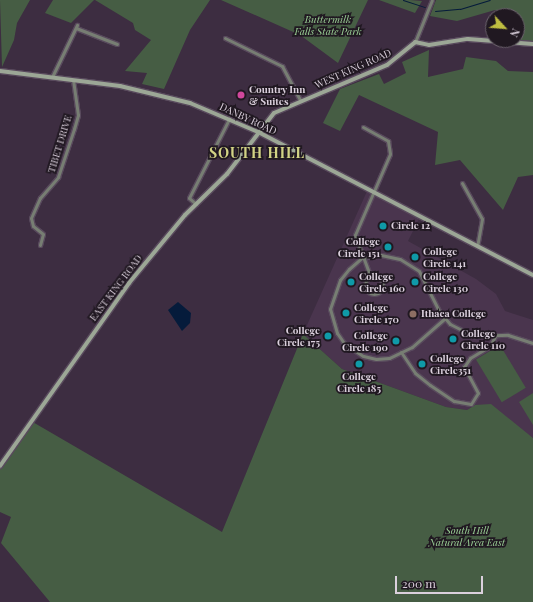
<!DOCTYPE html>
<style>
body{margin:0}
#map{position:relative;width:533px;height:602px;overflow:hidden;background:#3d2d41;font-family:"Playfair Display",serif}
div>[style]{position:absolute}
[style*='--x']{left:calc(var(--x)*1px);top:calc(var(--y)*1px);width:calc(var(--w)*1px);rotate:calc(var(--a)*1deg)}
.built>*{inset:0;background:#4a354e}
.green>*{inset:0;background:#465d44;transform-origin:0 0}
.water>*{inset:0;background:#051b3b}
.stream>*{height:1px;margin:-0.5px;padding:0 0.5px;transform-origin:0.5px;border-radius:0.5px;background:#051b3b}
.roads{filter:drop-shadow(1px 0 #594a5d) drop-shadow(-1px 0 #594a5d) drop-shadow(0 1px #594a5d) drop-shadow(0 -1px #594a5d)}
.street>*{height:3px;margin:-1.5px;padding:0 1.5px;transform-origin:1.5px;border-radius:1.5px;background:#777e73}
.street>.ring{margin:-1.5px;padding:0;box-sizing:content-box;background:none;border:3px solid #777e73;border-radius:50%}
.secondary>*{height:4px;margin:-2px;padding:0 2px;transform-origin:2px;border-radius:2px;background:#9ca796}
.dots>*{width:11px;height:11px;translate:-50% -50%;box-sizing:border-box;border:2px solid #201821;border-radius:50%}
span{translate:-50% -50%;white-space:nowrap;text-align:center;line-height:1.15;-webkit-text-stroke:3.5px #201821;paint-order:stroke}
.park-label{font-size:10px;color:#9bd196;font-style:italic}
.street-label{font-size:10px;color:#dbd0dd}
.poi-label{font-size:10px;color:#dbd0dd;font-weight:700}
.left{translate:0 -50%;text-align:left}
.right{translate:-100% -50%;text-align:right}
.district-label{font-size:14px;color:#d2d385;font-weight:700;letter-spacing:1px}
.north{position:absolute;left:485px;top:8px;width:40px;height:40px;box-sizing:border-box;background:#201821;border:1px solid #6b626c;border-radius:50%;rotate:116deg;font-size:11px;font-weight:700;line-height:16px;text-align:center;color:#dbd0dd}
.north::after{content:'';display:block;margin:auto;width:14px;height:18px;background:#bfbe41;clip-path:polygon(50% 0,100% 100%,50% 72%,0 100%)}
.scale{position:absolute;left:395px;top:576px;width:88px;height:18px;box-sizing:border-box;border:2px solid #dbd0dd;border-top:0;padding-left:5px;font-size:12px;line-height:14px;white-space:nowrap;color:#dbd0dd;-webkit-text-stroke:3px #201821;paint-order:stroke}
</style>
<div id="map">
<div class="built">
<i style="clip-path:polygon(368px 189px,420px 217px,408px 241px,476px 279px,496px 294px,505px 311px,533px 320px,533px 438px,484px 406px,475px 405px,467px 410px,446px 407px,342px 369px,303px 334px)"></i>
</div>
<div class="green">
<i style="clip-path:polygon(0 0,30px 0,17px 23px,14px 40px,2px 67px)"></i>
<i style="clip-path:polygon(53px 0,94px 0,71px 23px,45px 13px)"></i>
<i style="clip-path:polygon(95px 0,210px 0,190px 30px,164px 89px,142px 84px,147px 73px,125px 71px,151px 40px,135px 30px,133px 23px)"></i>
<i style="clip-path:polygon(221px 0,368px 0,338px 63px,300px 35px)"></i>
<i style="clip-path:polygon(379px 0,410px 0,422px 1px,415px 13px)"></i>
<i style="clip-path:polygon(436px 0,533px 0,533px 41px,513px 41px,517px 40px,516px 13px,495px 10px,457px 21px,430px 16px)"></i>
<i style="clip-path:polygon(429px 50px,428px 77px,463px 69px,466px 57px,496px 61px,508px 71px,533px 72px,533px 175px,518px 177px,503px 210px,460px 160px,435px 165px,438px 132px,359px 95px,340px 131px,323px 123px,340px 89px,379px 74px,384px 84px,406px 73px,402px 62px)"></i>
<i style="clip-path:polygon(303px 334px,342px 369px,446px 407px,467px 410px,475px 405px,491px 404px,533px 438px,533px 602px,50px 602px,1px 543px,11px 517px,0 512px,0 467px,31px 421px,222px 532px)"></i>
<i style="left:500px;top:345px;width:50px;height:28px;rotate:59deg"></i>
<i style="clip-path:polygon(533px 393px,533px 425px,519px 402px)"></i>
</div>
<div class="water">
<i style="clip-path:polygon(178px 302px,191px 313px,190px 323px,182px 331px,168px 310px)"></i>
</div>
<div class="stream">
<i style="--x:403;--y:0;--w:23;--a:18"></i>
<i style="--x:435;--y:11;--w:25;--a:-5"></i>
<i style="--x:460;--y:9;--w:31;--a:-17"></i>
</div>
<div class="roads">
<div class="street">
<i style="--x:76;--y:28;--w:44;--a:21.3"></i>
<i style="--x:225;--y:38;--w:64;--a:26.2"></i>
<i style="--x:282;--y:66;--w:38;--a:62"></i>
<i style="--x:415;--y:42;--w:45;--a:-68"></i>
<i style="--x:52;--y:77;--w:58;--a:-64.3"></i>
<i style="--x:363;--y:127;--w:29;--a:29"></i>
<i style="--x:388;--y:141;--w:13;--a:81"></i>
<i style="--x:390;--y:154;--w:88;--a:113.4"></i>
<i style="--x:355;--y:235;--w:46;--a:69.6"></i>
<i style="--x:462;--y:183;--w:41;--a:60.9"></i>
<i style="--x:482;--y:219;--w:27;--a:100"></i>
<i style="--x:196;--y:204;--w:9;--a:-139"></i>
<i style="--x:189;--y:198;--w:89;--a:-63.1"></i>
<i style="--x:40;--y:245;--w:11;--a:-75"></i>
<i style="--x:43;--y:234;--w:13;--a:-141"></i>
<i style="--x:33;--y:226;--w:8;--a:-104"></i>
<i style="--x:31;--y:218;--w:22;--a:-66"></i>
<i style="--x:40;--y:198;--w:28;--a:-49"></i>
<i style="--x:58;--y:177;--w:51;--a:-71.6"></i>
<i style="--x:74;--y:129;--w:15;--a:-74"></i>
<i style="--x:78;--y:115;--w:35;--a:-98"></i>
<i class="ring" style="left:365px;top:276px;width:15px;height:15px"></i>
<i style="--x:444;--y:319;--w:43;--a:138.8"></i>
<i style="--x:412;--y:347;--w:25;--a:154"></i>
<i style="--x:389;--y:358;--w:13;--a:176"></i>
<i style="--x:376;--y:359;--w:13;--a:-167"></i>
<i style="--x:363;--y:356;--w:23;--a:-146"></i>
<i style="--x:344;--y:343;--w:12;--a:-125"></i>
<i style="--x:337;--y:333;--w:25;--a:-106"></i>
<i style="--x:330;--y:309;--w:31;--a:-71"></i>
<i style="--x:340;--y:280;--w:14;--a:-51"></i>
<i style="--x:349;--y:269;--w:18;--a:-41"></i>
<i style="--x:363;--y:257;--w:18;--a:-6"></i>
<i style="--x:381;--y:255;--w:19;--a:12"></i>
<i style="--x:400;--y:259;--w:22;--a:32"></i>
<i style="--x:419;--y:271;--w:45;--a:63.4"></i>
<i style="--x:439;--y:311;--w:17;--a:50"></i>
<i style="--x:450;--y:324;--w:27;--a:27"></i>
<i style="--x:474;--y:336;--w:34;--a:-2"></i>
<i style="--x:508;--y:335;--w:26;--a:18"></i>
<i style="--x:401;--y:352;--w:25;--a:56"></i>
<i style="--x:415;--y:373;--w:19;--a:39"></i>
<i style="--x:430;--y:385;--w:29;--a:34"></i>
<i style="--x:454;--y:401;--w:17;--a:10"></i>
<i style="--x:471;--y:404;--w:13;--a:-58"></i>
<i style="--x:478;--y:393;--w:30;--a:-118"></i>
<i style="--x:464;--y:367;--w:11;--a:-56"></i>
<i style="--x:470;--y:358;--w:23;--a:-31"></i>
<i style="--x:490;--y:346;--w:11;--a:-63"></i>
</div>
<div class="secondary">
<i style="--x:0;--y:71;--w:121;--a:7.1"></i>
<i style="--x:120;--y:86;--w:72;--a:13.7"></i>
<i style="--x:190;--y:103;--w:74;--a:23.1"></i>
<i style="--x:258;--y:132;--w:310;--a:27.5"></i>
<i style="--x:0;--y:466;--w:224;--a:-54.8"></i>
<i style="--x:129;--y:283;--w:88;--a:-50.5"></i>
<i style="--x:185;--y:215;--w:59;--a:-44.3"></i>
<i style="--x:227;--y:174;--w:77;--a:-52.4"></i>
<i style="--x:274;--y:113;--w:123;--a:-23"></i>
<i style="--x:387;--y:65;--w:36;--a:-39"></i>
<i style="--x:415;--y:42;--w:14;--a:12"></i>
<i style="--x:429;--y:45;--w:39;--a:-9"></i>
<i style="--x:468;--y:39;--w:65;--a:4.4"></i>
</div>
</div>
<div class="dots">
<i style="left:241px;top:95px;background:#d1479c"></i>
<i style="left:383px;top:226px;background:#0f9aa8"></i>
<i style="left:388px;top:247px;background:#0f9aa8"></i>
<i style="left:415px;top:257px;background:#0f9aa8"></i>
<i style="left:351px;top:282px;background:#0f9aa8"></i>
<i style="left:415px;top:282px;background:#0f9aa8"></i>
<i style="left:346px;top:313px;background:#0f9aa8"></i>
<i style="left:413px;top:314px;background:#8d6e63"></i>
<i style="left:328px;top:336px;background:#0f9aa8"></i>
<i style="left:453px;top:339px;background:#0f9aa8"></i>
<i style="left:396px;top:341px;background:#0f9aa8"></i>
<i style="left:359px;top:364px;background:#0f9aa8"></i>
<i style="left:422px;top:364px;background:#0f9aa8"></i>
</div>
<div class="park-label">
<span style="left:328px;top:25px">Buttermilk<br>Falls State Park</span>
<span style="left:467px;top:536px">South Hill<br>Natural Area East</span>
</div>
<div class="street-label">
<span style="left:353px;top:69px;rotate:-24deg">WEST KING ROAD</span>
<span style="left:248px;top:119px;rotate:25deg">DANBY ROAD</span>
<span style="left:60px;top:144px;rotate:-73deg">TIBET DRIVE</span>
<span style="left:116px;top:288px;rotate:-53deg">EAST KING ROAD</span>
</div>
<div class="poi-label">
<span class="left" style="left:249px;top:95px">Country Inn<br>&amp; Suites</span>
<span class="left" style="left:391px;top:226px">Circle 12</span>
<span class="right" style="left:380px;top:247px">College<br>Circle 151</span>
<span class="left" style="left:423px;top:257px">College<br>Circle 141</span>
<span class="left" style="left:359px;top:282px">College<br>Circle 160</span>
<span class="left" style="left:423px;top:282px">College<br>Circle 130</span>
<span class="left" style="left:354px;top:313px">College<br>Circle 170</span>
<span class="left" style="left:421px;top:314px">Ithaca College</span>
<span class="right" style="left:320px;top:336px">College<br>Circle 175</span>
<span class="left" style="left:461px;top:339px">College<br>Circle 110</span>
<span class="right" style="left:388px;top:341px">College<br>Circle 190</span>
<span class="left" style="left:430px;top:364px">College<br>Circle351</span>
<span style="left:359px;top:382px">College<br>Circle 185</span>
</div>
<div class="district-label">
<span style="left:257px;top:153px">SOUTH HILL</span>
</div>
<div class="north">N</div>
<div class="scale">200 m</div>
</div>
